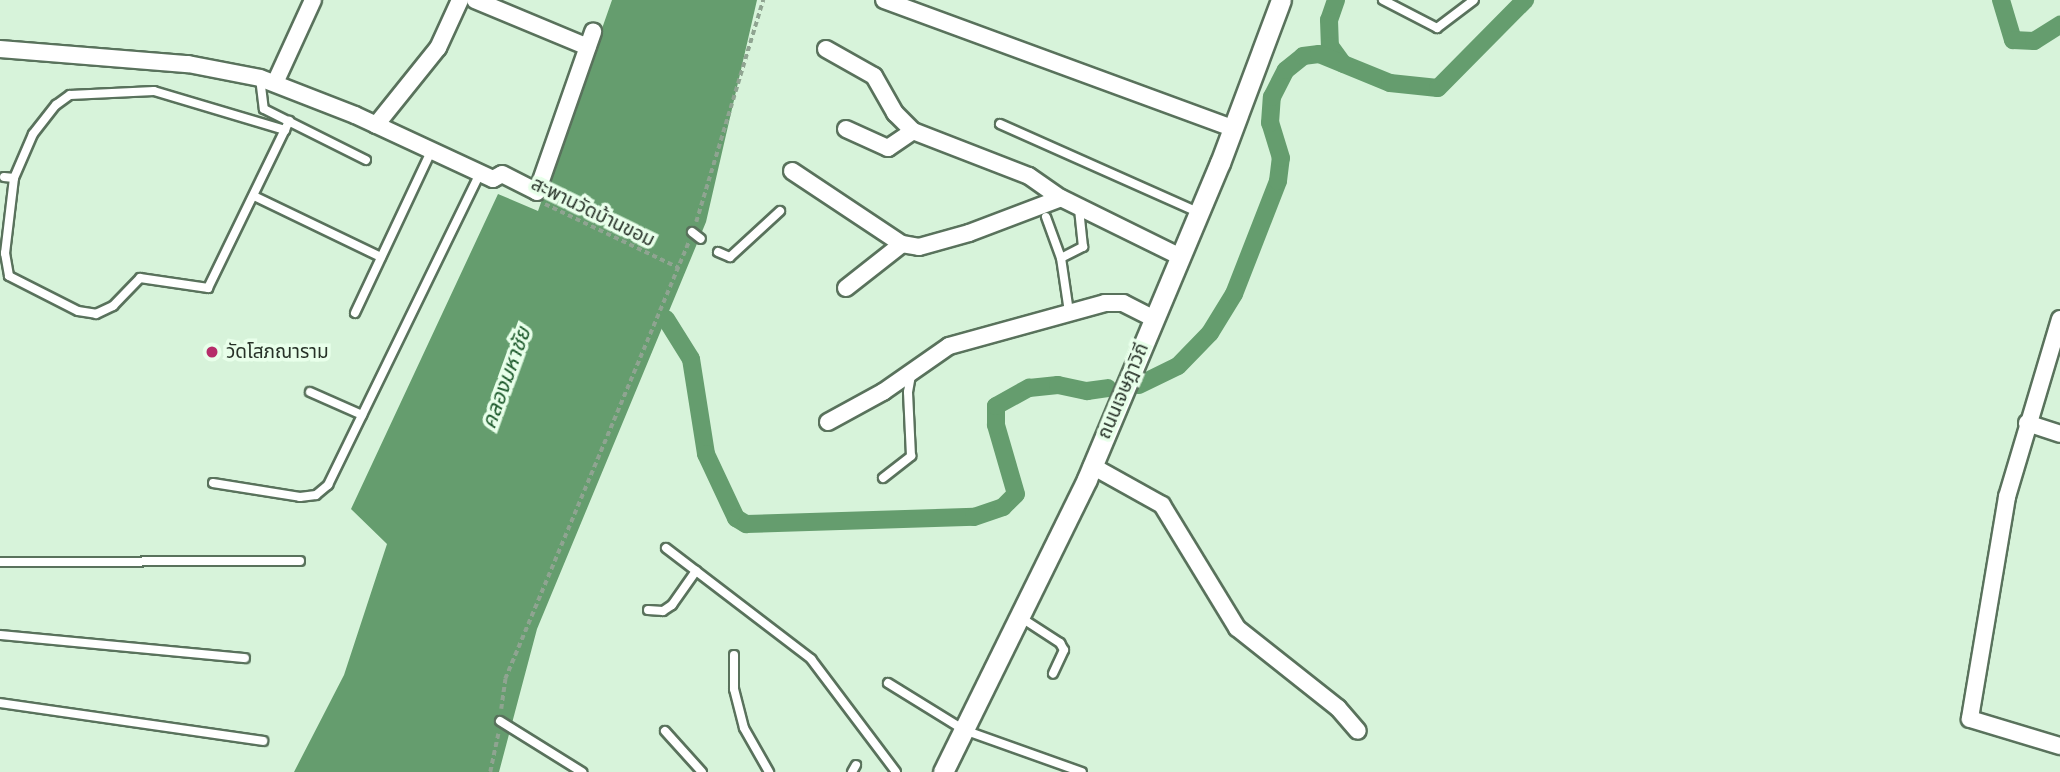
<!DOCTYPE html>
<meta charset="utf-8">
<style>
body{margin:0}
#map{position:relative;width:2060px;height:772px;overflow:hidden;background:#d7f3da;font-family:Figtree,"Noto Sans Thai",sans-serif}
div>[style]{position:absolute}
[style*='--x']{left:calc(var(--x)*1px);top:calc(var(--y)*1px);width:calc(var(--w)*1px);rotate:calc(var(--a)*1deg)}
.water>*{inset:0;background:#659d6e}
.canal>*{height:18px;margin:-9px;padding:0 9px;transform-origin:9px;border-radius:9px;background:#659d6e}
.path>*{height:3.5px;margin-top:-1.75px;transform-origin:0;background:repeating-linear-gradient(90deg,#8fa491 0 5px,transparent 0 8.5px)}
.roads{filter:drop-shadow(2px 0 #59725c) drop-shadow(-2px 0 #59725c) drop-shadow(0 2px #59725c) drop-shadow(0 -2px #59725c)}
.service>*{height:8px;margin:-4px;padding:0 4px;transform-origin:4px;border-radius:4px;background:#fff}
.minor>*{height:16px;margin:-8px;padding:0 8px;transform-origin:8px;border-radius:8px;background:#fff}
.tertiary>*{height:19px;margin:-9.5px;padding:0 9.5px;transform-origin:9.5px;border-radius:9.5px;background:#fff}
.dots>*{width:19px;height:19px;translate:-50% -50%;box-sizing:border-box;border:4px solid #e8ffea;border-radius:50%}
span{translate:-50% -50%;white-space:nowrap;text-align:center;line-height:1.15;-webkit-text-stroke:7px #e8ffea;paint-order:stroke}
.street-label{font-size:19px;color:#263127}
.poi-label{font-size:19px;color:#263127}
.left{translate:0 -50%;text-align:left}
.water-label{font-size:21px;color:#1a5729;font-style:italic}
</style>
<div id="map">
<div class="water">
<i style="clip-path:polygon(612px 0,757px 0,706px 222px,537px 629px,499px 772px,294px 772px,344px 675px,387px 544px,351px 509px,498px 194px,538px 211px)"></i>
</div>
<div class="canal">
<i style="--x:1336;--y:0;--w:21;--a:109"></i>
<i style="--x:1329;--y:20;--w:26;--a:88"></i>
<i style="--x:1330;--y:46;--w:22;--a:54"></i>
<i style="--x:2001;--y:0;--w:42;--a:73.3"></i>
<i style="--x:2013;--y:40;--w:21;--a:3"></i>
<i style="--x:2034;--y:41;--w:31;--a:-32"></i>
<i style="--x:666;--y:319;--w:47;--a:58"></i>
<i style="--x:691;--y:359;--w:96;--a:81"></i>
<i style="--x:706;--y:454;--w:71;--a:64.9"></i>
<i style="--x:736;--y:518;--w:12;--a:31"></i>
<i style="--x:746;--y:524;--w:228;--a:-1.8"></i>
<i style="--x:974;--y:517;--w:31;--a:-19"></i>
<i style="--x:1003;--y:507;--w:18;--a:-45"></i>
<i style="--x:1016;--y:494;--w:72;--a:-106.2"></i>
<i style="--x:996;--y:425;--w:19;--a:-90"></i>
<i style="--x:996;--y:406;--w:38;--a:-29"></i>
<i style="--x:1029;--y:388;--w:29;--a:-6"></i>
<i style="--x:1058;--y:385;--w:30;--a:12"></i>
<i style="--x:1087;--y:391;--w:21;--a:-8"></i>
<i style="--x:1139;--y:385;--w:43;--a:-26"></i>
<i style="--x:1178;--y:366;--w:46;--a:-45.9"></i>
<i style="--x:1210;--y:333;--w:46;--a:-58.4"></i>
<i style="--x:1234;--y:294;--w:121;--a:-68.7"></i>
<i style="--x:1278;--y:181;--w:23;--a:-83"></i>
<i style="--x:1281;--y:158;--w:37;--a:-107"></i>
<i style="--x:1270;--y:123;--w:26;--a:-86"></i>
<i style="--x:1272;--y:97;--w:30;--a:-63"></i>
<i style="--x:1286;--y:70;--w:22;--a:-39"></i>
<i style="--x:1303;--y:56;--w:16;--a:-7"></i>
<i style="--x:1319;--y:54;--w:77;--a:22.2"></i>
<i style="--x:1390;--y:83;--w:48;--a:5.9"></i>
<i style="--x:1438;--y:88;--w:124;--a:-45.3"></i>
</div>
<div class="path">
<i style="--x:545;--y:204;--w:148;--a:25.5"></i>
<i style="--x:696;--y:222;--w:232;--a:-73.2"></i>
<i style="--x:501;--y:709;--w:30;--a:-82"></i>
<i style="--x:505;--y:679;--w:473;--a:-67.2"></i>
<i style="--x:490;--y:772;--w:39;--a:-78"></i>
</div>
<div class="roads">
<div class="service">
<i style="--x:1383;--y:0;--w:61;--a:27.4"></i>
<i style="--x:1437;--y:28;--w:46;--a:-37.1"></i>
<i style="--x:260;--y:78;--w:31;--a:83"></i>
<i style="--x:264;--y:109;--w:114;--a:26.6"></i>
<i style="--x:1000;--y:124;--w:217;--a:24"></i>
<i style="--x:4;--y:177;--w:10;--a:6"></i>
<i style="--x:14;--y:178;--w:48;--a:-66.6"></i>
<i style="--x:33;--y:134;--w:37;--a:-52"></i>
<i style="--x:56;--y:105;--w:17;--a:-36"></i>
<i style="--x:70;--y:95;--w:84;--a:-2.7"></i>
<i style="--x:154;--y:91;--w:137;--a:16.6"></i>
<i style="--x:14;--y:178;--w:76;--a:96.8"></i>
<i style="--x:5;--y:253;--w:23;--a:80"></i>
<i style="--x:9;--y:276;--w:77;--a:26.9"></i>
<i style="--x:78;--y:311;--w:18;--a:9"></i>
<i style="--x:96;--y:314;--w:19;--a:-25"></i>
<i style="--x:113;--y:306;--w:39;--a:-46"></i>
<i style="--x:140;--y:278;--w:69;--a:8.4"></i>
<i style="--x:208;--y:288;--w:186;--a:-64.1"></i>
<i style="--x:254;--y:196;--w:141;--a:25.7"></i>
<i style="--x:1046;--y:217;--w:44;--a:69.9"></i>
<i style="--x:692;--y:232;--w:11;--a:38"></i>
<i style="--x:718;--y:252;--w:13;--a:23"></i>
<i style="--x:730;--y:257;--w:68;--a:-42.6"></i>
<i style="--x:1069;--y:312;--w:55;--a:-98.4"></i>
<i style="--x:1061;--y:258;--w:25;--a:-27"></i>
<i style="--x:1083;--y:247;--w:39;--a:-96"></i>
<i style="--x:355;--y:313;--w:181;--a:-64.8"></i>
<i style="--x:310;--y:392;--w:57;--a:23.9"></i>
<i style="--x:883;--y:478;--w:36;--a:-38"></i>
<i style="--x:911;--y:456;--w:64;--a:-92.7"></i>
<i style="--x:908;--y:392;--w:17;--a:-80"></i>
<i style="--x:213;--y:483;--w:88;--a:9.1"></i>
<i style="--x:300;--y:497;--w:16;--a:-7"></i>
<i style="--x:316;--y:495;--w:16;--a:-40"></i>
<i style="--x:328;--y:485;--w:347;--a:-64"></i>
<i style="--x:666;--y:548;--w:183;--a:37.4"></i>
<i style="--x:811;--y:659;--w:141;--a:53"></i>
<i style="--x:0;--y:562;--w:300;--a:-0.2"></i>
<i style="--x:648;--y:610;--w:15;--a:4"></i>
<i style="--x:663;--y:611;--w:11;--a:-34"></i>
<i style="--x:672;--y:605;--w:42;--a:-54.8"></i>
<i style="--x:1020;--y:617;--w:48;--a:33"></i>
<i style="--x:1060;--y:643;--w:8;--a:60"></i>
<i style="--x:1064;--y:650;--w:26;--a:115"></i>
<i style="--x:0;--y:635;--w:246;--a:5.4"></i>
<i style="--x:734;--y:655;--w:34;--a:90"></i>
<i style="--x:734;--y:689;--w:40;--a:75.6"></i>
<i style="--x:744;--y:728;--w:51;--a:60.4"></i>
<i style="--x:888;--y:683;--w:89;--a:31.7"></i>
<i style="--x:964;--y:730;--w:125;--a:19.6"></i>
<i style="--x:0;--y:703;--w:266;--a:8.2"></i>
<i style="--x:500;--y:721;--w:97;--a:31.9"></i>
<i style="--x:665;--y:731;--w:55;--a:47.9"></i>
<i style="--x:852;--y:772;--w:8;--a:-60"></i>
</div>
<div class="minor">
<i style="--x:475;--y:0;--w:122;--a:22.6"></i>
<i style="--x:884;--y:0;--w:371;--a:20.2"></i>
<i style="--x:0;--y:49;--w:189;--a:4.6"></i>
<i style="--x:188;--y:64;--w:73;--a:11"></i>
<i style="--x:260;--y:78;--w:102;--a:21.3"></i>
<i style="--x:355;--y:115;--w:152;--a:24.9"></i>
<i style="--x:493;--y:179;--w:10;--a:-29"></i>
<i style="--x:502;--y:174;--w:39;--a:27"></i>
<i style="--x:537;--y:192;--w:170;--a:-70.7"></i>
<i style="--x:826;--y:49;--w:55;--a:29.4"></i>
<i style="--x:874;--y:76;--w:43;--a:60.4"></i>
<i style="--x:895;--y:113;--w:25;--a:45"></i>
<i style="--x:275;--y:83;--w:91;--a:-65.4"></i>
<i style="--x:376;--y:125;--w:99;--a:-51.2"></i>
<i style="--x:438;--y:48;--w:53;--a:-65.4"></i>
<i style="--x:846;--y:129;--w:46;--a:24.3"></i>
<i style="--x:888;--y:148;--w:30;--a:-34"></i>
<i style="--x:913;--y:131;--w:124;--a:21.2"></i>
<i style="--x:1029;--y:176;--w:39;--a:35"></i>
<i style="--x:792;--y:171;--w:132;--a:33.6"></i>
<i style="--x:846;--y:288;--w:71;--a:-38.2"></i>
<i style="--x:902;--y:244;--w:17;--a:10"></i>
<i style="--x:919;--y:247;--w:52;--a:-15.6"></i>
<i style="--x:969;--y:233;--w:98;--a:-20.8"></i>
<i style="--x:1061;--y:198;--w:131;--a:26.2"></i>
<i style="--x:2060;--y:319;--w:186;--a:106.6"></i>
<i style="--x:2007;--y:497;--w:225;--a:99.5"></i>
<i style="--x:1970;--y:719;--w:94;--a:16.7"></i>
<i style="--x:828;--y:422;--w:63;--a:-28.6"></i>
<i style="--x:883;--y:392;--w:80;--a:-34.9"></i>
<i style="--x:949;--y:346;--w:162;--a:-15.4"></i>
<i style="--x:1105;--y:303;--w:18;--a:0"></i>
<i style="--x:1123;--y:303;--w:34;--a:27"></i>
<i style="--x:2027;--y:423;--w:35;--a:18"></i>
<i style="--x:1092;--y:466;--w:80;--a:29.1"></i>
<i style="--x:1162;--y:505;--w:144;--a:58.6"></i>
<i style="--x:1237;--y:628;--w:129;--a:38.4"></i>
<i style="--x:1338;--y:708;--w:30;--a:49"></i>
</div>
<div class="tertiary">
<i style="--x:943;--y:772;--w:326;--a:-63.8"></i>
<i style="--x:1087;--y:479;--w:343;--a:-67.2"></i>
<i style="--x:1220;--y:163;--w:174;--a:-69.5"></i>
</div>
</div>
<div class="dots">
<i style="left:212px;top:352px;background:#b62d6a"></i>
</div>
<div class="street-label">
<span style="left:593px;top:212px;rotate:26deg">สะพานวัดบ้านขอม</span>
<span style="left:1123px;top:391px;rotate:-67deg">ถนนเจษฎาวิถี</span>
</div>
<div class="poi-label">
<span class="left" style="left:226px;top:352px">วัดโสภณาราม</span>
</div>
<div class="water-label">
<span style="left:506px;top:378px;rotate:-70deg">คลองมหาชัย</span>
</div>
</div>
